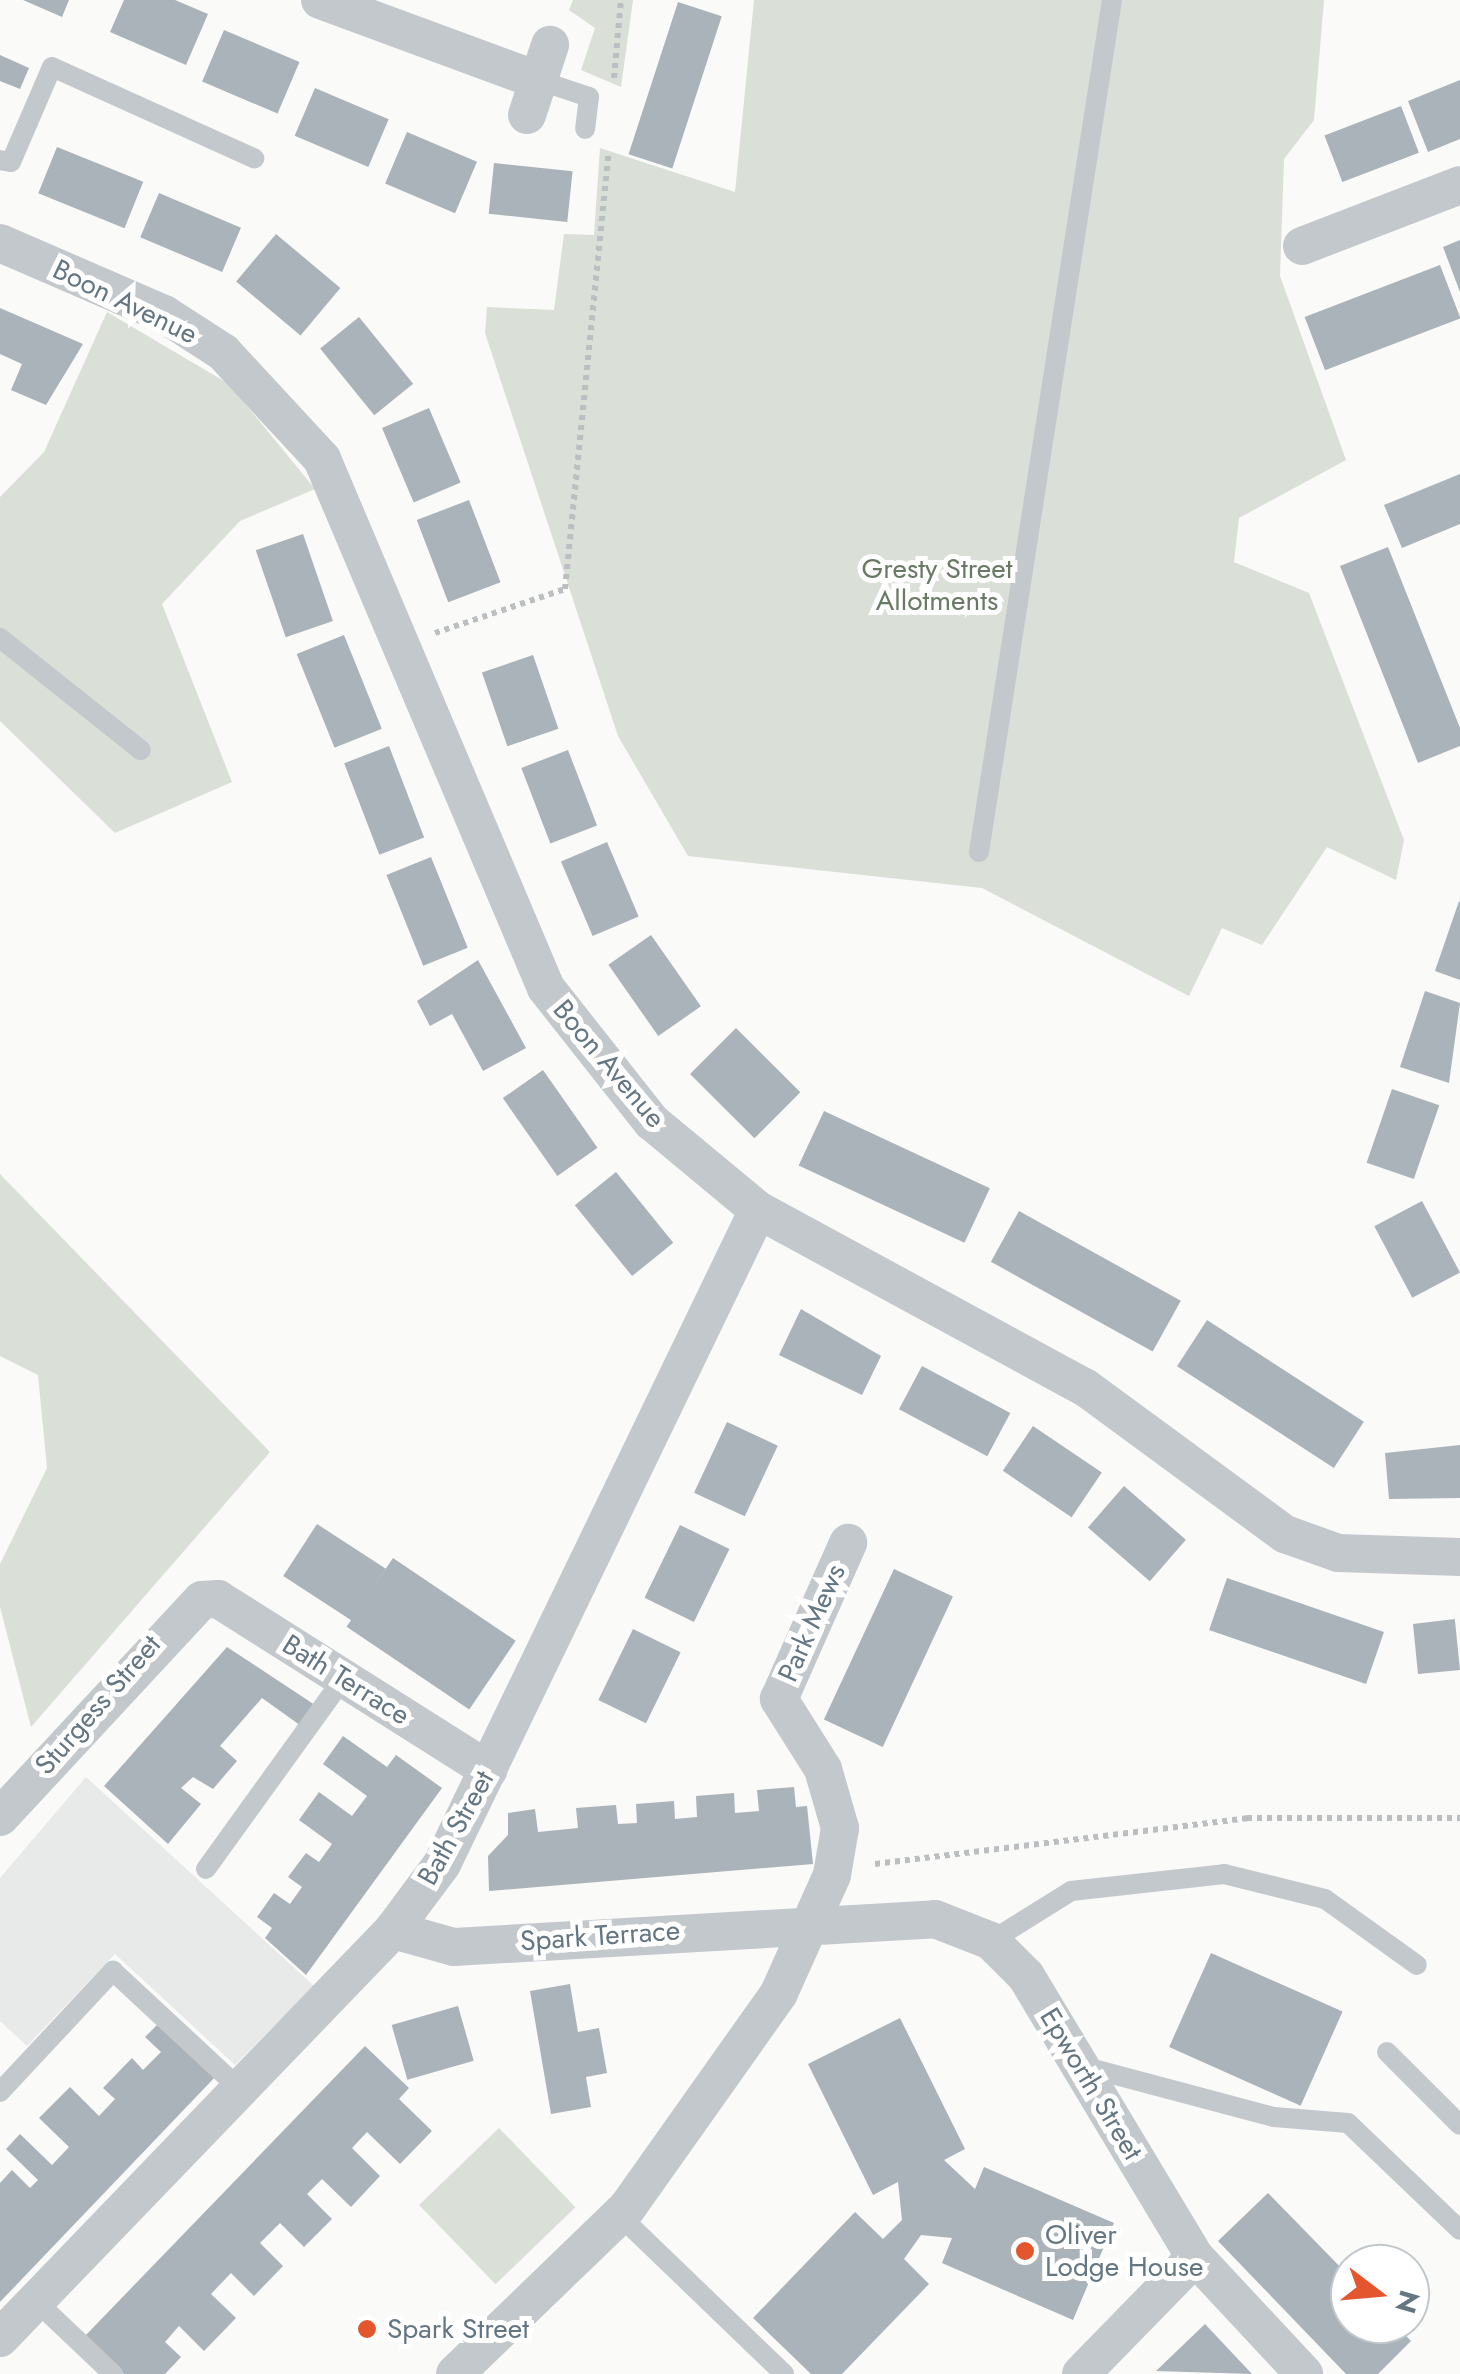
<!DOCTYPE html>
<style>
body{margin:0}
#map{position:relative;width:1460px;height:2374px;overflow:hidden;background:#fafaf8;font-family:Jost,sans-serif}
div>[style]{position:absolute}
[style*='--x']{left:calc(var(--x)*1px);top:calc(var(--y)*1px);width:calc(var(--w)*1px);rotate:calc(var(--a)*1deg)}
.built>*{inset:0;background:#e8e9e9}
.green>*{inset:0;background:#dadfd7;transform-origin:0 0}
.building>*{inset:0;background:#aab3b9;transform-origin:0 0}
.path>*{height:6px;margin-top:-3px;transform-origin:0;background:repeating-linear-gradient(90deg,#bbbfc2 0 5px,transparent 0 10px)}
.lane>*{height:20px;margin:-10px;padding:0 10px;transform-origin:10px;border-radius:10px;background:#c3c8cc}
.street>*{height:38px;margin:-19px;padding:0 19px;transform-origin:19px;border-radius:19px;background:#c3c8cc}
.dots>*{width:28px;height:28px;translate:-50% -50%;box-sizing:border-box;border:5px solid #fff;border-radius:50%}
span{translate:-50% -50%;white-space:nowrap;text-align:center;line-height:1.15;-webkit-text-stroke:10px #fff;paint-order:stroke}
.street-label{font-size:28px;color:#657683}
.park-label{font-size:28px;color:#687a64}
.poi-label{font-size:28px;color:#657683}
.left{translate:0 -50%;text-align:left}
.north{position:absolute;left:1330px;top:2244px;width:100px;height:100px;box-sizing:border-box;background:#fff;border:2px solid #c1c8cd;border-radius:50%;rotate:106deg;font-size:28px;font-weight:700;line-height:40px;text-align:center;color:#657683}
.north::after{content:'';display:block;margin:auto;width:35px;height:45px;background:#e4572e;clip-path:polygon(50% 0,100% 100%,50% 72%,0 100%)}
</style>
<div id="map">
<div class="built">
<i style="clip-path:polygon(86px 1777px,314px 1986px,235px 2065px,115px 1954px,27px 2046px,0 2021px,0 1878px)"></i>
</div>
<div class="green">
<i style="clip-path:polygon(573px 0,633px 0,621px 87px,581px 70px,595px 28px,569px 10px)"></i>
<i style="clip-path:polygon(754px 0,1324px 0,1314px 120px,1284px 159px,1280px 276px,1346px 460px,1239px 518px,1234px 562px,1309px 593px,1404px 840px,1396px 880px,1327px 847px,1262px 945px,1222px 928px,1189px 996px,982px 888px,688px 856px,618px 736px,485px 333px,487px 307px,554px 310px,564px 234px,594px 235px,600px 148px,735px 192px)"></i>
<i style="clip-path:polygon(107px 312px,229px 384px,315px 489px,240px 521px,162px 604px,232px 782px,115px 833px,0 721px,0 497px,44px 452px)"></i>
<i style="clip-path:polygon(0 1174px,270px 1452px,31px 1727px,0 1607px,0 1564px,47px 1468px,38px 1375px,0 1356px)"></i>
<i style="left:499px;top:2128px;width:110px;height:111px;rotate:46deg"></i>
</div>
<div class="building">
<i style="clip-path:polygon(23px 0,69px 0,62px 17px)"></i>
<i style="clip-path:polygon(124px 0,175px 0,208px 14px,186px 65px,110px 32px)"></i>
<i style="left:678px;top:2px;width:46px;height:160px;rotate:18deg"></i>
<i style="left:224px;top:30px;width:82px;height:56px;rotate:23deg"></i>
<i style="clip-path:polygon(0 55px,29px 68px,20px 89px,0 81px)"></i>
<i style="clip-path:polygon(1460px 80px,1460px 139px,1428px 152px,1408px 101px)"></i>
<i style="left:315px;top:88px;width:80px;height:52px;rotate:23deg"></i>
<i style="left:1401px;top:106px;width:50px;height:82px;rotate:69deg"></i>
<i style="left:407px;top:132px;width:76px;height:56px;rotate:23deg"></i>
<i style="left:57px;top:147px;width:93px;height:50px;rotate:22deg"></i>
<i style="left:494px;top:163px;width:79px;height:51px;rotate:6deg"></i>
<i style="left:159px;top:193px;width:89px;height:48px;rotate:23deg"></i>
<i style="left:276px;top:234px;width:84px;height:62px;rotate:40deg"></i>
<i style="clip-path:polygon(1460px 240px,1460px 292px,1443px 247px)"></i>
<i style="left:1440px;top:265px;width:57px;height:145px;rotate:69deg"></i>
<i style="clip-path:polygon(0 308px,83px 344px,46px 405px,11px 390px,22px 364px,0 354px)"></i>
<i style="left:359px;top:317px;width:86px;height:50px;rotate:51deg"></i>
<i style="left:429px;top:408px;width:81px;height:51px;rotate:67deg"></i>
<i style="clip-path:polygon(1460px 474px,1460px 524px,1402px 548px,1384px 505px)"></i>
<i style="left:469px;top:500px;width:88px;height:56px;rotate:69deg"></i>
<i style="left:303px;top:534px;width:92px;height:50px;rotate:71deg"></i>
<i style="clip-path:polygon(1388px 547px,1460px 728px,1460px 746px,1418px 763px,1340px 566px)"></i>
<i style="left:344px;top:635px;width:101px;height:51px;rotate:68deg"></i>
<i style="left:533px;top:655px;width:78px;height:54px;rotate:71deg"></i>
<i style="left:389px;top:746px;width:98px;height:48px;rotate:69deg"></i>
<i style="left:568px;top:750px;width:81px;height:50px;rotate:69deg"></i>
<i style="left:607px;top:842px;width:81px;height:50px;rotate:67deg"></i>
<i style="left:431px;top:857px;width:98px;height:48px;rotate:68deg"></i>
<i style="clip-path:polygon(1459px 901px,1460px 902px,1460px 980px,1435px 971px)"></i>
<i style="left:651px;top:935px;width:87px;height:52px;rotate:55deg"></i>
<i style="clip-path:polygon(478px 960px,526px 1048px,483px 1071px,452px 1014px,430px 1026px,417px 1001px)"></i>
<i style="clip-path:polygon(1425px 991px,1460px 1003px,1449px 1083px,1400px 1067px)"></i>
<i style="left:736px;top:1028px;width:91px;height:65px;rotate:45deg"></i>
<i style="left:543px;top:1070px;width:95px;height:49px;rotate:55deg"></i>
<i style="left:1392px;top:1089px;width:50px;height:78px;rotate:19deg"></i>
<i style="left:824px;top:1111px;width:183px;height:60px;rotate:25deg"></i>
<i style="left:616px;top:1172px;width:91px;height:53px;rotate:51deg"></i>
<i style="left:1422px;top:1201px;width:81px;height:54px;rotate:62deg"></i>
<i style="left:1019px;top:1211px;width:185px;height:58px;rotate:29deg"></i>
<i style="clip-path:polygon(801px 1309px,881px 1356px,862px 1395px,779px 1355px)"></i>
<i style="left:1207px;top:1320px;width:187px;height:55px;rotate:33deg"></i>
<i style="left:922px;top:1366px;width:100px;height:49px;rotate:28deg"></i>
<i style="left:727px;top:1422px;width:56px;height:78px;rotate:25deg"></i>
<i style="left:1033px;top:1426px;width:83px;height:54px;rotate:34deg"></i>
<i style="clip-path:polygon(1460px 1445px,1460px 1498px,1389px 1499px,1385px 1453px)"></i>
<i style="left:1124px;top:1486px;width:82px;height:55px;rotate:41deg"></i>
<i style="left:317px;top:1524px;width:82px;height:62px;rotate:33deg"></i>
<i style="left:680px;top:1525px;width:55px;height:81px;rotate:26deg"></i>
<i style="left:393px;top:1558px;width:148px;height:83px;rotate:34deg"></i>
<i style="left:894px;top:1569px;width:65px;height:166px;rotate:25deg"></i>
<i style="left:1227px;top:1578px;width:166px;height:55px;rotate:19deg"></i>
<i style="clip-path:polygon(1454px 1611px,1460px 1670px,1418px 1674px,1413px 1624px,1455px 1619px)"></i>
<i style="left:633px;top:1629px;width:53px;height:79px;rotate:26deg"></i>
<i style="clip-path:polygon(227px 1647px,318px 1707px,304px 1728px,262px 1698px,220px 1746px,237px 1761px,213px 1789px,193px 1777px,181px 1788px,201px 1804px,168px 1844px,104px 1786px)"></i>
<i style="clip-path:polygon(343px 1736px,387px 1767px,396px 1755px,442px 1788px,306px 1975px,265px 1938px,272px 1928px,257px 1917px,274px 1893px,290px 1904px,302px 1887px,288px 1877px,306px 1853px,319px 1862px,332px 1844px,299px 1820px,319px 1792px,352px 1816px,367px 1796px,323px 1764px)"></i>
<i style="clip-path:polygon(794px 1787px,796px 1807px,807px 1806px,813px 1864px,489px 1891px,488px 1856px,508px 1835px,508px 1813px,535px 1809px,538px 1832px,578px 1828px,576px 1808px,616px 1805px,618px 1824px,637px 1823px,636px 1804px,674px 1801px,675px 1819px,697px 1817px,696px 1796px,734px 1793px,735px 1813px,759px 1811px,757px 1790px)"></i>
<i style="left:1211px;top:1953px;width:144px;height:103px;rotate:24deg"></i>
<i style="clip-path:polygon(570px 1984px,578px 2032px,599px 2028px,607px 2073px,586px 2077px,591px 2107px,551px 2114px,530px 1991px)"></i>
<i style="left:458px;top:2006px;width:57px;height:69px;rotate:74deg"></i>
<i style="clip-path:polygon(900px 2018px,965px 2149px,944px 2160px,975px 2189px,984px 2167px,1114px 2223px,1073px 2320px,942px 2263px,952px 2238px,921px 2235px,904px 2259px,929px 2284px,842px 2374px,811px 2374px,753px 2318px,855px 2212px,883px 2239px,902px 2220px,898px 2182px,873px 2195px,808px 2064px)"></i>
<i style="clip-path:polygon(161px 2021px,217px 2075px,0 2302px,0 2183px,12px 2170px,30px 2188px,38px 2180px,6px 2149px,20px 2134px,52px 2165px,69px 2147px,39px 2118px,70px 2087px,99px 2116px,115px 2099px,103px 2088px,132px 2058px,143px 2070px,161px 2052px,145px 2037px)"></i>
<i style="clip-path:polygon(365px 2046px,409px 2088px,399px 2099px,432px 2131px,400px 2164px,367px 2132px,352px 2148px,380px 2176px,351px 2207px,322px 2179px,307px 2194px,332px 2219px,304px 2247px,280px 2223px,260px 2243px,283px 2266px,254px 2296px,231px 2273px,211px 2294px,236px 2318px,204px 2351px,179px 2326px,165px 2342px,181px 2357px,165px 2374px,124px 2374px,85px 2336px)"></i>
<i style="clip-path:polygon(1268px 2193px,1350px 2277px,1350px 2324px,1395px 2324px,1411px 2341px,1378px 2374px,1346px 2374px,1218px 2241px)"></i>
<i style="clip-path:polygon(1205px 2324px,1252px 2374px,1156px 2371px)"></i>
</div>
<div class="path">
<i style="--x:614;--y:78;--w:78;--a:-84.9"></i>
<i style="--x:435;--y:633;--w:137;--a:-18.7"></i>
<i style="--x:565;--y:589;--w:440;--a:-84.3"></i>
<i style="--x:875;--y:1864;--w:375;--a:-7"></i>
<i style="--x:1247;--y:1818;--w:213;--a:0"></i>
</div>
<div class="lane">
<i style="--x:532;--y:78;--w:60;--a:18.4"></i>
<i style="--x:589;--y:97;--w:32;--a:97"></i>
<i style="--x:0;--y:160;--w:11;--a:10"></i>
<i style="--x:11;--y:162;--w:103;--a:-66.7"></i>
<i style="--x:52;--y:67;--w:222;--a:24.3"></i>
<i style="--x:0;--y:638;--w:180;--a:38.5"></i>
<i style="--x:979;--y:852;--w:862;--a:-81.13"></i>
<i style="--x:206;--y:1869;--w:234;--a:-54.2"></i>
<i style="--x:991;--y:1941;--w:94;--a:-32"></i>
<i style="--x:1071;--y:1891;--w:154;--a:-6.3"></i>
<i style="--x:1224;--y:1874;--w:104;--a:13.9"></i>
<i style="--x:1325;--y:1899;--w:113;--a:35.7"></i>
<i style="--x:1387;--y:2052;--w:103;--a:45"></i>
<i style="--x:1082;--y:2066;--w:199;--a:14.9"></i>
<i style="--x:1274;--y:2117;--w:74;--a:4.6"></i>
<i style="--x:1348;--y:2123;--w:155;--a:43.7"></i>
<i style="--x:0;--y:2092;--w:166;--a:-47"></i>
<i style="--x:113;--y:1971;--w:173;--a:42.9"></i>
<i style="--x:619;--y:2215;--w:229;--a:43.9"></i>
<i style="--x:36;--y:2301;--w:106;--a:43.5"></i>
</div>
<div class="street">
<i style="--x:320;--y:0;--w:226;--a:20.2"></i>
<i style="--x:527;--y:115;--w:74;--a:-71.8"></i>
<i style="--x:0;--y:243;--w:179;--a:23.4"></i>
<i style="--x:164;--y:314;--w:70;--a:32.8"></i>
<i style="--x:223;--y:352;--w:146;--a:47.2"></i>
<i style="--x:322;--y:459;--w:574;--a:67.05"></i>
<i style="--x:546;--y:988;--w:171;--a:51.7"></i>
<i style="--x:652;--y:1122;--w:138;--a:39.7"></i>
<i style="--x:758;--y:1210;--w:373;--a:28.5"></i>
<i style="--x:1086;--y:1388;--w:247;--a:36.3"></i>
<i style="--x:1285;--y:1534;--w:56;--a:19.7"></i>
<i style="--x:1338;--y:1553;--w:122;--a:1.9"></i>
<i style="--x:1302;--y:246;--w:169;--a:-21.1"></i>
<i style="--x:0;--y:1817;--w:296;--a:-47.1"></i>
<i style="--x:202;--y:1600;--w:16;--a:-4"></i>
<i style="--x:218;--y:1599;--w:320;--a:32.3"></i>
<i style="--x:393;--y:1930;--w:63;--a:15.6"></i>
<i style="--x:454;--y:1947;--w:482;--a:-3.3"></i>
<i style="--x:935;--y:1919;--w:60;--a:21.4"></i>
<i style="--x:991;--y:1941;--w:49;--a:45"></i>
<i style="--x:1026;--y:1976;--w:328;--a:59"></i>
<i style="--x:1195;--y:2257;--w:160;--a:47"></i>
<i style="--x:0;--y:2338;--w:566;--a:-46.07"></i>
<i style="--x:393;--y:1930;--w:82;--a:-53.4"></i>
<i style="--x:442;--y:1864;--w:726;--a:-64.21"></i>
<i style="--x:455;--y:2374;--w:239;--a:-44"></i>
<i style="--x:627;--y:2208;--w:263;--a:-54.7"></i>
<i style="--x:779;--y:1993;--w:129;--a:-65.8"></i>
<i style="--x:832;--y:1875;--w:48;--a:-80.3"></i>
<i style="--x:840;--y:1828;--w:61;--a:-106.1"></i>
<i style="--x:823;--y:1769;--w:83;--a:-122.2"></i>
<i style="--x:779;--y:1699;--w:171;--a:-66.1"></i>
<i style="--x:1081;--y:2374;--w:163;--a:-45.7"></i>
</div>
<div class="dots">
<i style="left:1025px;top:2251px;background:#e4572e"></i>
<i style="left:367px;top:2329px;background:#e4572e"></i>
</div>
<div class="street-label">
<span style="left:125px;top:302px;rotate:26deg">Boon Avenue</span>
<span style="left:609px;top:1064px;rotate:50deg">Boon Avenue</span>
<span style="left:812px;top:1623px;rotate:-66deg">Park Mews</span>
<span style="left:346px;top:1680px;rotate:32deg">Bath Terrace</span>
<span style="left:98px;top:1705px;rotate:-49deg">Sturgess Street</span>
<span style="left:456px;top:1828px;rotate:-61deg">Bath Street</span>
<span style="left:600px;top:1936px;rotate:-4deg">Spark Terrace</span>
<span style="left:1091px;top:2084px;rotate:59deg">Epworth Street</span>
</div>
<div class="park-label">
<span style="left:937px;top:585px">Gresty Street<br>Allotments</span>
</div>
<div class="poi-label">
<span class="left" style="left:1045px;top:2251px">Oliver<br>Lodge House</span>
<span class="left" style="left:387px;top:2329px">Spark Street</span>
</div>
<div class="north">N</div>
</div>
